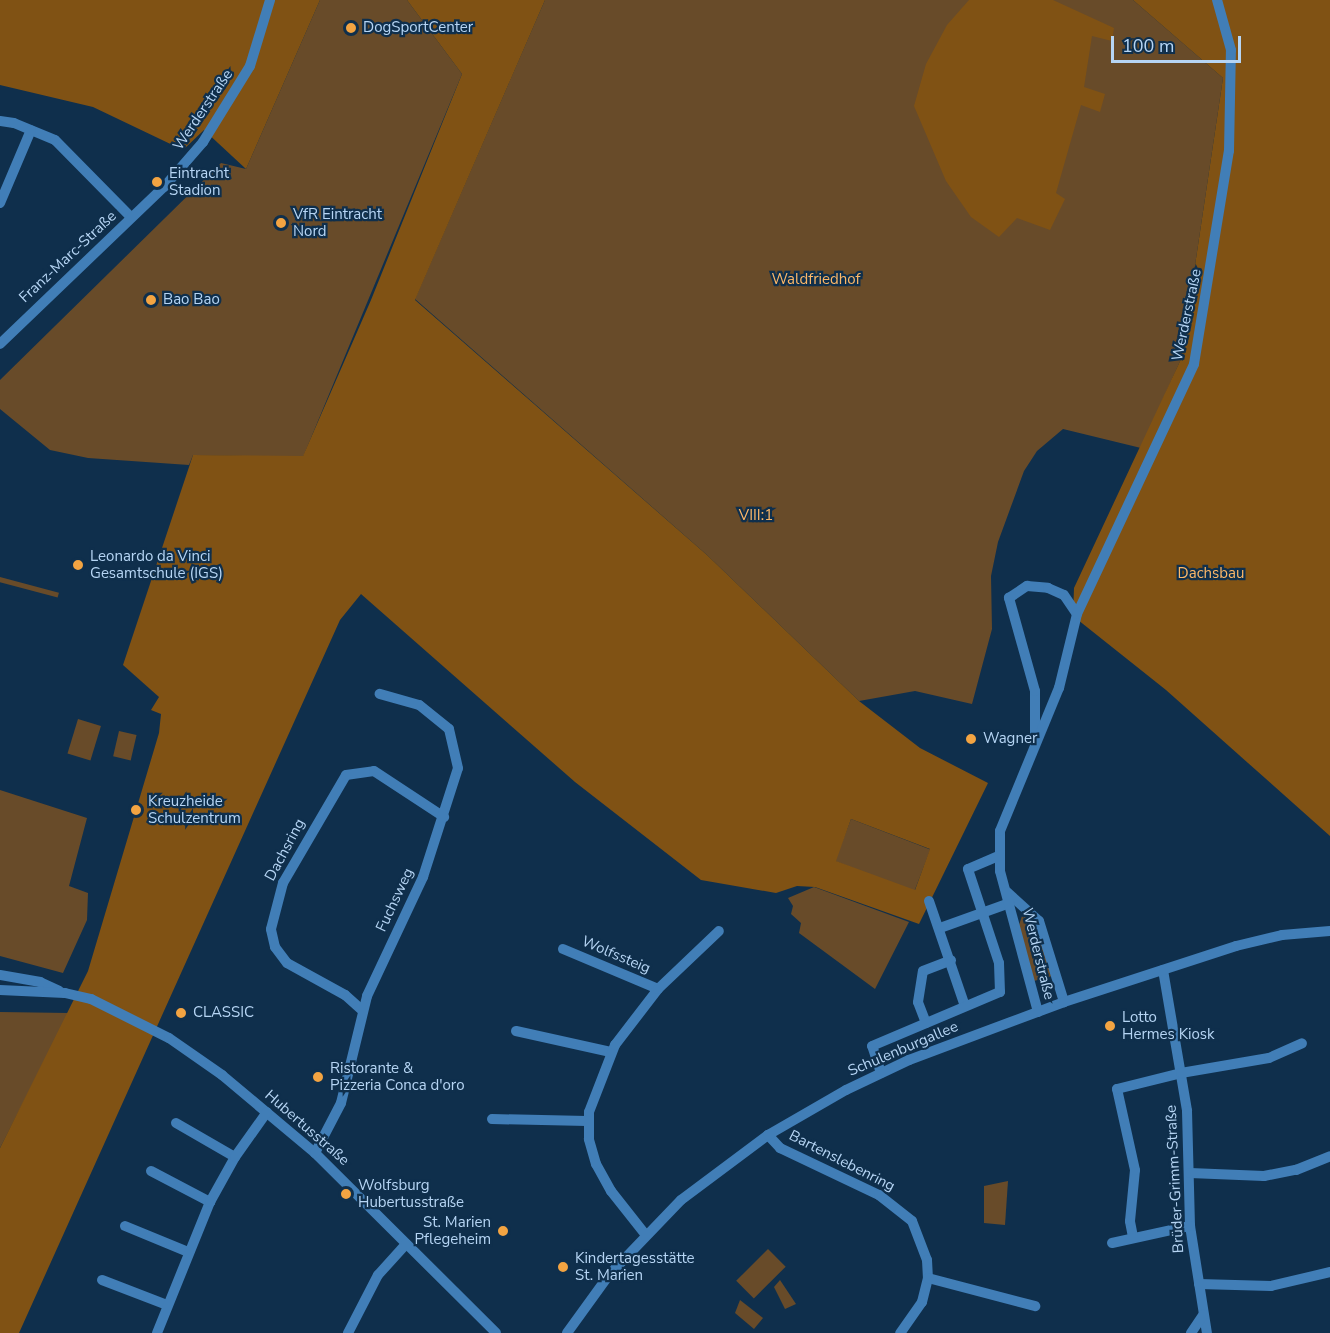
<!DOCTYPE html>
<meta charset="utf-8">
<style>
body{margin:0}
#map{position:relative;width:1330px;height:1333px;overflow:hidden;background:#0f2f4c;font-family:"Nunito Sans",sans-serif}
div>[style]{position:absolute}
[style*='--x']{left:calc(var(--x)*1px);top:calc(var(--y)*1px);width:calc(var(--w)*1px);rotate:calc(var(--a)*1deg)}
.green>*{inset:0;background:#684b29;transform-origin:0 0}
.forest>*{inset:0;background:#805214}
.minor>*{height:10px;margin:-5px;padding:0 5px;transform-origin:5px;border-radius:5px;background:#417eb7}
.dots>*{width:16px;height:16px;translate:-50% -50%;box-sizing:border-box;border:3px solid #0f2f4c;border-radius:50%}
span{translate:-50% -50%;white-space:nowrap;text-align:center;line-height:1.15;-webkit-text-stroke:4.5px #0f2f4c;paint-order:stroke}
.poi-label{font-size:15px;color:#b6d5f4}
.left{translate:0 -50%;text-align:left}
.right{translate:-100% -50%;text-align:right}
.street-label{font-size:15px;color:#b6d5f4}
.park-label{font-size:15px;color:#fdb868}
.scale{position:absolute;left:1111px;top:36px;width:130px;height:27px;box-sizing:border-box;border:3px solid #b6d5f4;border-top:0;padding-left:8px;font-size:18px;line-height:21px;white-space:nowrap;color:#b6d5f4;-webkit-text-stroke:4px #0f2f4c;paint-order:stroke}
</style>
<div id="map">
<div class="green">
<i style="clip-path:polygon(320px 0,407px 0,462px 74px,303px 457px,193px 455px,189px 465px,88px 458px,50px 450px,0 409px,0 380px,221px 163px,246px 169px)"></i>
<i style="clip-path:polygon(545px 0,1133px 0,1223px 78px,1181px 359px,1141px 448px,1063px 429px,1037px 451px,1024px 471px,998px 542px,991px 576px,992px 629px,972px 704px,915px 691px,859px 701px,707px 555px,415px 299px)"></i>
<i style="left:0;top:577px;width:61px;height:5px;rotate:15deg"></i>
<i style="left:78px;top:719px;width:24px;height:36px;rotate:17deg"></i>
<i style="left:119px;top:731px;width:18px;height:26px;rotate:13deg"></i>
<i style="clip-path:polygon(0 790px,87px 818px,69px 886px,88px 893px,87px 920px,63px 973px,0 956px)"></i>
<i style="left:851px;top:819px;width:85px;height:45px;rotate:21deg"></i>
<i style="clip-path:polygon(814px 887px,909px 922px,875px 989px,799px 933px,801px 923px,791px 914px,793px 906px,788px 898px)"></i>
<i style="clip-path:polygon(1022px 916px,1034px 921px,1052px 976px,1034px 981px,1019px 925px)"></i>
<i style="clip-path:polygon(0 1012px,69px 1013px,0 1148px)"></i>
<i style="clip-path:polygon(1008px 1181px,1005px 1225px,984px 1223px,984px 1186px)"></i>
<i style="left:768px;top:1249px;width:25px;height:45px;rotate:45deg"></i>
<i style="clip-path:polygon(780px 1280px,796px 1304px,785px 1309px,774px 1287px)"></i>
<i style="clip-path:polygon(740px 1300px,763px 1318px,754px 1329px,735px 1313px)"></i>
</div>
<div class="forest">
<i style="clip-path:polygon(0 0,320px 0,246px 169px,204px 130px,183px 150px,93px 107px,0 85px)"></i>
<i style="clip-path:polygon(evenodd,407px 0,545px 0,415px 300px,707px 555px,859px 701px,920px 748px,988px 783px,919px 924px,815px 887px,797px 886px,776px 893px,701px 880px,575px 782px,361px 594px,340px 620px,19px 1333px,0 1333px,0 1148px,88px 971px,159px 733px,161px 714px,151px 710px,159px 697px,123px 665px,193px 455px,303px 456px,371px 300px,462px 74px,407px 0,851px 819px,930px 849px,915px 890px,836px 861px,851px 819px)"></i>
<i style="clip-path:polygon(969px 0,1053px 0,1114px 28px,1112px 41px,1092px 36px,1084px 87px,1105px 94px,1100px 112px,1081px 105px,1056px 193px,1065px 199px,1050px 230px,1017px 218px,999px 237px,971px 217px,946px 181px,914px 106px,926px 64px,947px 25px)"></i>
<i style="clip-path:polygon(1133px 0,1330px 0,1330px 836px,1166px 690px,1073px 616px,1074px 588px,1181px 359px,1223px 78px)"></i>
</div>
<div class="minor">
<i style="--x:0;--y:121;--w:14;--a:8"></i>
<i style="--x:14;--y:123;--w:44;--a:22.5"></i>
<i style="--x:55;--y:140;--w:108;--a:45.4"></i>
<i style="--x:0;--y:203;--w:79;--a:-67"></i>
<i style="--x:0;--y:344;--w:227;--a:-43.8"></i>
<i style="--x:164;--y:187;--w:60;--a:-49.1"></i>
<i style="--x:203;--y:142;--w:89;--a:-58.3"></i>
<i style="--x:250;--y:66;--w:69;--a:-73.1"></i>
<i style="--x:1035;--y:735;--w:44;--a:-90"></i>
<i style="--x:1035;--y:691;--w:97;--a:-105.6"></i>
<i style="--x:1009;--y:598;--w:22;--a:-34"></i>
<i style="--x:1027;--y:586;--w:21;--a:5"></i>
<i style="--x:1048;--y:588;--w:17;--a:24"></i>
<i style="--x:1064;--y:595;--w:23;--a:56"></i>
<i style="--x:1007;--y:892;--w:43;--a:42.2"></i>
<i style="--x:1039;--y:921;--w:85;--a:72.8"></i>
<i style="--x:929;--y:901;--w:111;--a:71.1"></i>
<i style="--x:940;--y:928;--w:74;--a:-19.7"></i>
<i style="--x:563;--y:949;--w:103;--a:22.8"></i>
<i style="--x:1163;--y:970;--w:143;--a:80.3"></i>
<i style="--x:1187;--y:1111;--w:115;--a:88.5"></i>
<i style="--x:1190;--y:1226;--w:108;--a:81"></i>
<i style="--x:0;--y:975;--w:41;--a:9.9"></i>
<i style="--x:40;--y:982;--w:21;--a:25"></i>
<i style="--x:0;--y:990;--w:65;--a:2.6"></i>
<i style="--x:65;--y:993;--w:27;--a:13"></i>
<i style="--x:91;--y:999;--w:87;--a:26.6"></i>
<i style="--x:169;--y:1038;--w:65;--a:34.9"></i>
<i style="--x:222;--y:1075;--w:121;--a:40"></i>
<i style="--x:315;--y:1153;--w:255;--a:44.8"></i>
<i style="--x:363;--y:1011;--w:24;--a:-138"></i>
<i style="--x:345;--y:995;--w:66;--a:-151.1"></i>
<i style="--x:287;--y:963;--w:20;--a:-127"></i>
<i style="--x:275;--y:947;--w:18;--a:-103"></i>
<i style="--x:271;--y:929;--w:48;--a:-75.4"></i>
<i style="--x:283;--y:883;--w:125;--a:-59.7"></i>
<i style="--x:346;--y:775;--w:28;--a:-8"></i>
<i style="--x:374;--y:771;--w:84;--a:33.3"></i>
<i style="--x:1038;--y:1012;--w:146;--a:-105.1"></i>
<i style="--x:1000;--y:871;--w:40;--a:-90"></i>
<i style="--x:1000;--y:831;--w:155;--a:-67.6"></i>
<i style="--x:1059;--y:688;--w:76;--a:-76.3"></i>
<i style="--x:1077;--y:614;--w:276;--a:-64.9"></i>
<i style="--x:1194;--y:364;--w:216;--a:-80.7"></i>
<i style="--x:1229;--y:151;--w:101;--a:-88.9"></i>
<i style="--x:1231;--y:50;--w:52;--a:-105.6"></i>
<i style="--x:926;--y:1023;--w:22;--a:-111"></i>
<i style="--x:918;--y:1002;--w:31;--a:-81"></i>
<i style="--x:923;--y:971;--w:30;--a:-21"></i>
<i style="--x:516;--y:1031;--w:97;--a:12.5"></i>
<i style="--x:881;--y:1073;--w:28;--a:-108"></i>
<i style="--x:872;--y:1046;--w:139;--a:-22.9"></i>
<i style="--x:1000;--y:992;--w:29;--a:-92"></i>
<i style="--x:999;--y:963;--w:99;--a:-108.3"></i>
<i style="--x:968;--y:869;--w:34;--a:-23"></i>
<i style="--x:492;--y:1119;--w:95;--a:1.2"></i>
<i style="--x:176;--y:1123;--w:68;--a:30"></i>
<i style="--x:768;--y:1135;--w:18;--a:47"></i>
<i style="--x:780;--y:1148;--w:110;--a:25.4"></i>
<i style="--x:879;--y:1195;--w:42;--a:38.2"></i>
<i style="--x:912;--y:1221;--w:42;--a:69"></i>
<i style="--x:927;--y:1260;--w:18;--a:87"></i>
<i style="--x:928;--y:1278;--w:25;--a:104"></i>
<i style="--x:922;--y:1302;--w:38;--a:125"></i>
<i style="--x:315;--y:1153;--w:56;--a:-62.5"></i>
<i style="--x:341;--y:1103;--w:110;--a:-76.3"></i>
<i style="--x:367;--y:996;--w:132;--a:-64.8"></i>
<i style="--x:423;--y:877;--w:114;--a:-72.2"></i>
<i style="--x:458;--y:768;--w:40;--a:-103"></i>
<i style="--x:449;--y:729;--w:38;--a:-141"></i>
<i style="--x:419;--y:705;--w:41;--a:-164.2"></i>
<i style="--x:151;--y:1171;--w:67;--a:27.7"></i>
<i style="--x:1190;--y:1173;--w:74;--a:2.3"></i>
<i style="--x:1264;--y:1176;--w:33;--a:-11"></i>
<i style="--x:1296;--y:1170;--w:37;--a:-22"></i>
<i style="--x:125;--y:1226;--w:68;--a:22.4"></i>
<i style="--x:645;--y:1234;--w:55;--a:-128.3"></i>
<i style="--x:611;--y:1191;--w:31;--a:-119"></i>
<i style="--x:596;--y:1164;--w:26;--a:-106"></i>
<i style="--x:589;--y:1139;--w:27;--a:-90"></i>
<i style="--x:589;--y:1112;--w:72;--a:-68.8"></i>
<i style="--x:615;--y:1045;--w:71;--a:-52.5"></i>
<i style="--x:658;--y:989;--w:84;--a:-43.6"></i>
<i style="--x:1133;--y:1237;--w:16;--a:-101"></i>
<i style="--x:1130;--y:1221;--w:51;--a:-84.4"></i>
<i style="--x:1135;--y:1170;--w:83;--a:-102.5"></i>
<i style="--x:1117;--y:1089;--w:66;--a:-14"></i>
<i style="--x:1181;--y:1073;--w:89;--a:-9.7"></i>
<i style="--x:1269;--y:1058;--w:36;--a:-24"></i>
<i style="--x:1112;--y:1243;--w:80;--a:-12.3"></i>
<i style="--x:928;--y:1278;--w:111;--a:14.7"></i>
<i style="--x:102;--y:1280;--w:70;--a:21"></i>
<i style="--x:1199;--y:1284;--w:72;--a:1.6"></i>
<i style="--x:1271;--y:1286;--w:61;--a:-13.3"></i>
<i style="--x:157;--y:1333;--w:141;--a:-68"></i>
<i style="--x:210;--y:1202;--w:51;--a:-60.9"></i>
<i style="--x:235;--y:1157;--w:55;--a:-54.6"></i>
<i style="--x:348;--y:1333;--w:65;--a:-62.7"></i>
<i style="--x:378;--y:1275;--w:42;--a:-47.9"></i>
<i style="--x:567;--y:1333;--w:72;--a:-54.1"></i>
<i style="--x:609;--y:1275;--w:104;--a:-46.2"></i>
<i style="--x:681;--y:1200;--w:109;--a:-36.8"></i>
<i style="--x:768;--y:1135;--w:90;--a:-30"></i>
<i style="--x:846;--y:1090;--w:70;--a:-25.5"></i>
<i style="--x:909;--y:1060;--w:165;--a:-20.5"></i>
<i style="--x:1064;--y:1002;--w:181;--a:-18"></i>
<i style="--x:1236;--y:946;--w:47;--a:-13.4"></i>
<i style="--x:1282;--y:935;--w:48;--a:-4.8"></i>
<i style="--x:1191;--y:1333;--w:22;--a:-56"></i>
</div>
<div class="dots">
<i style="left:351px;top:28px;background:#f3a442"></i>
<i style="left:157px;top:182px;background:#f3a442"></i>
<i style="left:281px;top:223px;background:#f3a442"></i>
<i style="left:151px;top:300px;background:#f3a442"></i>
<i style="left:78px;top:565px;background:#f3a442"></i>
<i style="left:971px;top:739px;background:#f3a442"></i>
<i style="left:136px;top:810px;background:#f3a442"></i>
<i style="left:181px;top:1013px;background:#f3a442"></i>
<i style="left:1110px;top:1026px;background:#f3a442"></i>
<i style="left:318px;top:1077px;background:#f3a442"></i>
<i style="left:346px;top:1194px;background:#f3a442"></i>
<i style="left:503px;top:1231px;background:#f3a442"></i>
<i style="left:563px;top:1267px;background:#f3a442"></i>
</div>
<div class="poi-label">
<span class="left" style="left:363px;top:28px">DogSportCenter</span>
<span class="left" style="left:169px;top:182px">Eintracht<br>Stadion</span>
<span class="left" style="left:293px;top:223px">VfR Eintracht<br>Nord</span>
<span class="left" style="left:163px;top:300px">Bao Bao</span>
<span class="left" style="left:90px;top:565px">Leonardo da Vinci<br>Gesamtschule (IGS)</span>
<span class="left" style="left:983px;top:739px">Wagner</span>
<span class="left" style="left:148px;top:810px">Kreuzheide<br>Schulzentrum</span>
<span class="left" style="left:193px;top:1013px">CLASSIC</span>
<span class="left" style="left:1122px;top:1026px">Lotto<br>Hermes Kiosk</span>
<span class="left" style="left:330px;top:1077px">Ristorante &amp;<br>Pizzeria Conca d'oro</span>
<span class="left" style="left:358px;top:1194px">Wolfsburg<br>Hubertusstraße</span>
<span class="right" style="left:491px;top:1231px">St. Marien<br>Pflegeheim</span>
<span class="left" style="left:575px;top:1267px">Kindertagesstätte<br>St. Marien</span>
</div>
<div class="street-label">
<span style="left:203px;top:110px;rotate:-56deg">Werderstraße</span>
<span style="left:68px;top:257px;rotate:-43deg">Franz-Marc-Straße</span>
<span style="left:1187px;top:315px;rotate:-78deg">Werderstraße</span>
<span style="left:285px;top:850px;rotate:-62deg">Dachsring</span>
<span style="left:395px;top:900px;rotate:-65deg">Fuchsweg</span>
<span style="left:1038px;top:954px;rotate:76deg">Werderstraße</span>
<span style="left:616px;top:955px;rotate:23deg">Wolfssteig</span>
<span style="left:903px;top:1049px;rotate:-23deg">Schulenburgallee</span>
<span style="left:307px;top:1128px;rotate:41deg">Hubertusstraße</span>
<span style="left:842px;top:1161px;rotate:27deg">Bartenslebenring</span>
<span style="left:1175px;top:1179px;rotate:-93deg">Brüder-Grimm-Straße</span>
</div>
<div class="park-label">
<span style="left:816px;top:280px">Waldfriedhof</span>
<span style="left:756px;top:516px">VIII:1</span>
<span style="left:1211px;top:574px">Dachsbau</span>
</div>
<div class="scale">100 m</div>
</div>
